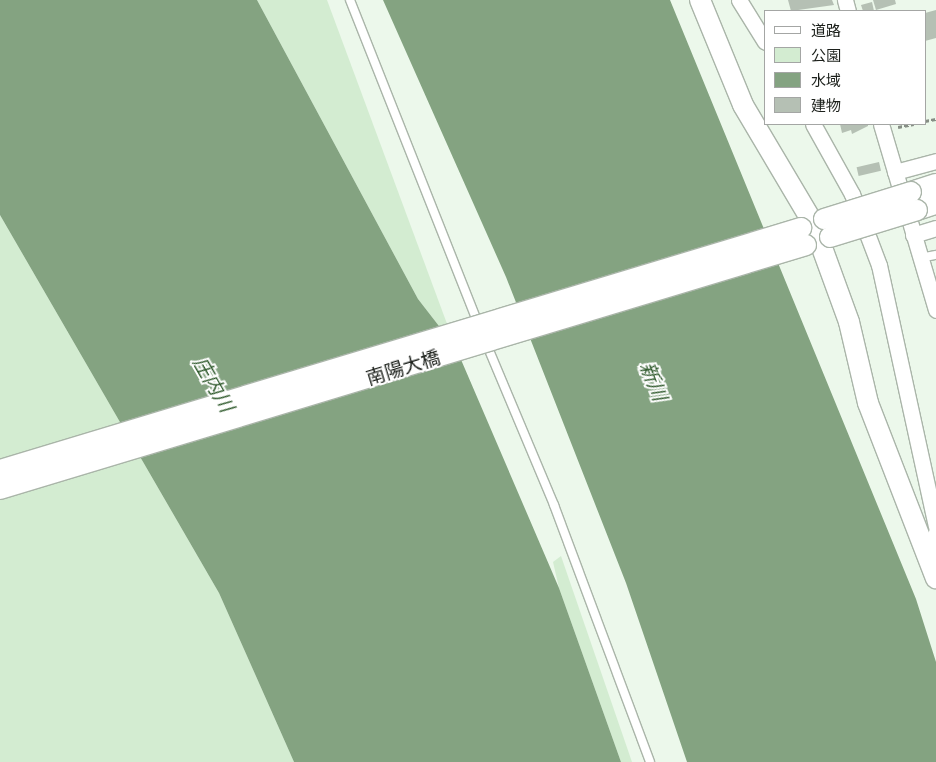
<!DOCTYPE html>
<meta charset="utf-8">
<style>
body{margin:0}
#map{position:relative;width:936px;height:762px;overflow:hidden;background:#ecf8eb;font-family:"Exo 2","Noto Sans JP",sans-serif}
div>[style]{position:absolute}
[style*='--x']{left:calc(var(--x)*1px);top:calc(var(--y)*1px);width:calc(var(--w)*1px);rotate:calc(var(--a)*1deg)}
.green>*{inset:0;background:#d3ecd1}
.water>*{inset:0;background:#84a381}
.building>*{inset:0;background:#b5c0b4;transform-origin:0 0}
.path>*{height:2.5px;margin-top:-1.25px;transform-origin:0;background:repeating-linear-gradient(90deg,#868e85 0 4px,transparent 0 6.5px)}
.roads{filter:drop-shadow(1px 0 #aab5a9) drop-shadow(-1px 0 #aab5a9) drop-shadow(0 1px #aab5a9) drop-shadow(0 -1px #aab5a9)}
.service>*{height:8px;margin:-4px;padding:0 4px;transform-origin:4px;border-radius:4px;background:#fff}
.minor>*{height:15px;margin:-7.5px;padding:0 7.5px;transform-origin:7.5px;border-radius:7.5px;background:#fff}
.tertiary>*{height:20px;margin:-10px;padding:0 10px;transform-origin:10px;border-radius:10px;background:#fff}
.bridges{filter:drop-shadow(1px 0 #aab5a9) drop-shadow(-1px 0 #aab5a9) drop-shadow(0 1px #aab5a9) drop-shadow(0 -1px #aab5a9)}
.tertiary-bridge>*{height:20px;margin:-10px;padding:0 10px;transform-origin:10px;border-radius:10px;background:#fff}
span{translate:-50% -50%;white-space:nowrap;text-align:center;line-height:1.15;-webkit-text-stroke:4px #fff;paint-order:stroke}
.street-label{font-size:19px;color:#1c201b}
.water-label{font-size:20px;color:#2e592b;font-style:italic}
.legend{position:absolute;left:764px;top:10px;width:162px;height:115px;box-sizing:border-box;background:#fff;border:1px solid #a4a6a4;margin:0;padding:6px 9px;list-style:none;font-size:15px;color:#1c201b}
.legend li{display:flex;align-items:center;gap:10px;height:25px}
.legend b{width:25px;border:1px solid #a4a6a4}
</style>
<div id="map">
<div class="green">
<i style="clip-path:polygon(257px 0,327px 0,456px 348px,418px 299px)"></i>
<i style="clip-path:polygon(0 215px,219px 593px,294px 762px,0 762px)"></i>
<i style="clip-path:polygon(561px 556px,632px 762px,621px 762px,559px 588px,553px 562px)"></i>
</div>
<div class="water">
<i style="clip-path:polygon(0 0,257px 0,418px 299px,456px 348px,559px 588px,621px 762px,294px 762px,219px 593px,0 215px)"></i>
<i style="clip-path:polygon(383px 0,670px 0,916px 599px,936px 662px,936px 762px,687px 762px,626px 583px,506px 277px)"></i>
</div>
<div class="building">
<i style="clip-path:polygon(788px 0,832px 0,834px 5px,791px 11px)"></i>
<i style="clip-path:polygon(873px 0,895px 0,896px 4px,876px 10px)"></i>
<i style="clip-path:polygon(872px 2px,874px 11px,863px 11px,861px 5px)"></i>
<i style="clip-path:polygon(936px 10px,936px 38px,925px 41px,925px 13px)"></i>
<i style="clip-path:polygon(840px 124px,868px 124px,868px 126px,852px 134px,851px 130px,842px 133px)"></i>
<i style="left:879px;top:162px;width:9px;height:23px;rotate:77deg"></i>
</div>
<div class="path">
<i style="--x:925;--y:121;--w:11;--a:-10"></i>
<i style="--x:898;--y:127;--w:16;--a:-11"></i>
</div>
<div class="roads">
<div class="service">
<i style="--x:350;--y:0;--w:351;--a:68.4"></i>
<i style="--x:920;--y:258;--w:16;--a:-11"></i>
<i style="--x:486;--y:343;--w:176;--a:67.2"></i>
<i style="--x:554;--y:505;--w:274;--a:69.5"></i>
</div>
<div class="minor">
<i style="--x:739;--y:0;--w:49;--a:58.2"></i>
<i style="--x:845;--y:0;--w:11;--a:75"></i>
<i style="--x:813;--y:124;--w:80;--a:60.9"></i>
<i style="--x:852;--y:194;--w:76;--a:69.2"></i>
<i style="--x:879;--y:265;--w:267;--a:77.7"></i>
<i style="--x:881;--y:124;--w:194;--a:73.5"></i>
<i style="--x:895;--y:172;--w:42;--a:-15"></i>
<i style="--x:913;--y:235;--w:24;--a:-17"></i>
<i style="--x:934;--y:568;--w:36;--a:-87"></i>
</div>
<div class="tertiary">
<i style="--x:700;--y:0;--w:113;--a:67.7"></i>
<i style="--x:743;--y:105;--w:137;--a:59.3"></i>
<i style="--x:813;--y:223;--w:105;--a:70"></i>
<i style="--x:849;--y:322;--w:83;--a:76.8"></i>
<i style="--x:868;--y:403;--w:188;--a:68.8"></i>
<i style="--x:911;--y:192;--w:26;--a:-18"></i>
<i style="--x:917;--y:210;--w:20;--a:-18"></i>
</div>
</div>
<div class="bridges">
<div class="tertiary-bridge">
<i style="--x:824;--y:219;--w:91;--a:-17.2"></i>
<i style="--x:830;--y:237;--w:91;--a:-17.2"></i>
<i style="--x:0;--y:470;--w:837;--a:-16.81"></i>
<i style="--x:0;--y:489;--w:842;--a:-16.84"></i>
</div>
</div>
<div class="street-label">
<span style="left:403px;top:367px;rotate:-17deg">南陽大橋</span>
</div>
<div class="water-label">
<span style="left:654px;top:381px;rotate:68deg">新川</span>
<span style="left:214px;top:384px;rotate:60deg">庄内川</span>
</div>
<ul class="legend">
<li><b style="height:6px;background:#fff"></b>道路</li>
<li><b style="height:14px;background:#d3ecd1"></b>公園</li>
<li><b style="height:14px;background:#84a381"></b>水域</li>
<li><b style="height:14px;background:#b5c0b4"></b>建物</li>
</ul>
</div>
